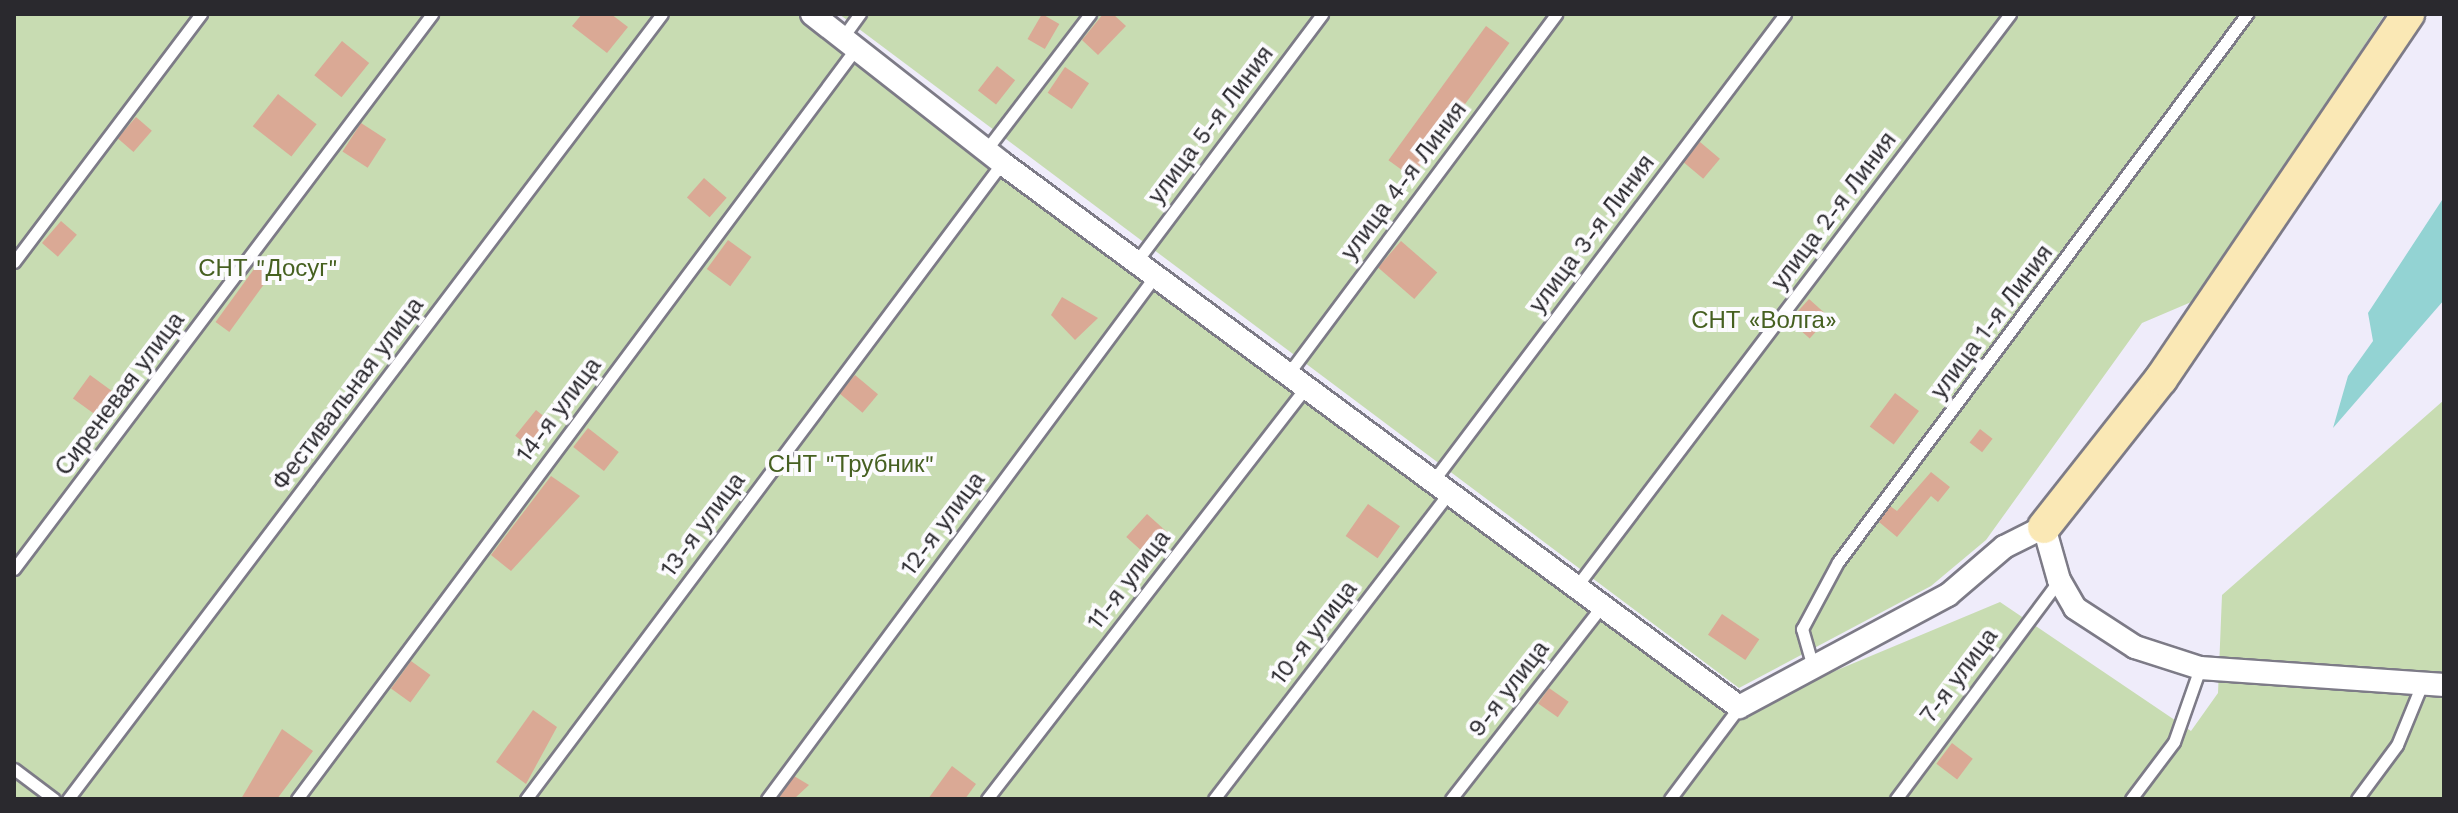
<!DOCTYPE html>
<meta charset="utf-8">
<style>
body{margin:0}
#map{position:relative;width:2458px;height:813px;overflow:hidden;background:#efecfa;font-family:"Work Sans",sans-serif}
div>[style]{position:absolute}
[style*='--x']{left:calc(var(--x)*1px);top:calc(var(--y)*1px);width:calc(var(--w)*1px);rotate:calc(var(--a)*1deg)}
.green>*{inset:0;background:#c8dcb2}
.water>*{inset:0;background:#93d3d3}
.building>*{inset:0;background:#daa995;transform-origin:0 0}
.roads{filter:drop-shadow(2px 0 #7d7b87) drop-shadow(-2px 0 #7d7b87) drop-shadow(0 2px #7d7b87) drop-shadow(0 -2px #7d7b87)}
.lane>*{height:11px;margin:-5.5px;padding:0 5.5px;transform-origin:5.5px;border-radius:5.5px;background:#fff}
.street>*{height:22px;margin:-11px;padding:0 11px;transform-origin:11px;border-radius:11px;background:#fff}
.secondary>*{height:32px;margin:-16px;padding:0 16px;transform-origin:16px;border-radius:16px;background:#fae8b5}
span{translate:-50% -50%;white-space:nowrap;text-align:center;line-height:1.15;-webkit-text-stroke:8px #fcfbfe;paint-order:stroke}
.street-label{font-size:24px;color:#2a292e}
.park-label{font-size:24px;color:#466021}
.frame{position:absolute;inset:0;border:16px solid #2a292e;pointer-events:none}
</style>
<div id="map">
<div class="green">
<i style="clip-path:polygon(14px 14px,804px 14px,1737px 712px,2000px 602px,2191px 731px,2218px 693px,2222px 595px,2444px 400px,2444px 799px,14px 799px)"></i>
<i style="clip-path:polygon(839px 14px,2385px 14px,2196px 300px,2142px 323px,1986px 540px,1931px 586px,1739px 688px)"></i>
</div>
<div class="water">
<i style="clip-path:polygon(2444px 197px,2444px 300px,2333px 428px,2348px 376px,2373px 341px,2368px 313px)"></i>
</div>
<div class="building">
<i style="clip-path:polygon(582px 14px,611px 14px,628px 27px,607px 53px,572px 26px)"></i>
<i style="left:1042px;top:14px;width:20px;height:29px;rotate:30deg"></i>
<i style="clip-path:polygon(1103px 14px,1113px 14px,1126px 26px,1098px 55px,1082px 40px)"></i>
<i style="left:1486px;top:26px;width:29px;height:166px;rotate:36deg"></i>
<i style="left:342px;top:41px;width:35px;height:44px;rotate:39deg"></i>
<i style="left:997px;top:66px;width:23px;height:31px;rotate:38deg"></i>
<i style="left:1065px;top:67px;width:29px;height:31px;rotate:34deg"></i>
<i style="left:278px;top:94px;width:49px;height:41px;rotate:38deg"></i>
<i style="left:136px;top:117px;width:21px;height:28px;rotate:41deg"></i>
<i style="left:361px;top:123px;width:30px;height:34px;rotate:33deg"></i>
<i style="left:1700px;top:142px;width:26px;height:26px;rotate:40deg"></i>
<i style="left:704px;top:178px;width:30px;height:26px;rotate:41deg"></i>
<i style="left:61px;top:221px;width:21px;height:29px;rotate:41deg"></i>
<i style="left:728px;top:240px;width:29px;height:36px;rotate:36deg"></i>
<i style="left:1401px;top:241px;width:48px;height:35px;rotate:41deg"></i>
<i style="left:262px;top:258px;width:17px;height:79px;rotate:36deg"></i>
<i style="clip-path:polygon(1062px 297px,1098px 318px,1075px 340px,1051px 315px)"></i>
<i style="left:1809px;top:299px;width:27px;height:29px;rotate:42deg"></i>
<i style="left:90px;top:375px;width:36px;height:29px;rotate:36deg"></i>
<i style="left:855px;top:375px;width:30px;height:24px;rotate:40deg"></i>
<i style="left:1895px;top:393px;width:30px;height:42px;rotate:37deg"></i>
<i style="left:536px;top:410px;width:22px;height:33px;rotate:39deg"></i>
<i style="left:588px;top:428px;width:39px;height:24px;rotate:38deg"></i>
<i style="left:1980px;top:429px;width:16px;height:17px;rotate:38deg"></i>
<i style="clip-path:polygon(1931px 472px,1950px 487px,1938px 502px,1931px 496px,1897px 537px,1879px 522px,1890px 506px,1897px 511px)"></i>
<i style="clip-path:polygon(551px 476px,580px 496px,511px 571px,491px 555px)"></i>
<i style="left:1368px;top:504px;width:39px;height:39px;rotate:35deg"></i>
<i style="left:1147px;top:514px;width:31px;height:31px;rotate:42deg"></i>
<i style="left:1722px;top:614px;width:45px;height:25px;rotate:34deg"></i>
<i style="left:411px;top:661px;width:24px;height:34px;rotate:36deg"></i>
<i style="left:1549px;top:688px;width:24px;height:19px;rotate:35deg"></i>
<i style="clip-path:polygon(533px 710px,557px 727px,526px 784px,496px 762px)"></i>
<i style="clip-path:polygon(282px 729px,313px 751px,277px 799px,241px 799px)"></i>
<i style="left:1952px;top:743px;width:26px;height:26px;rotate:37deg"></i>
<i style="clip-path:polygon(952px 766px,976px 784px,965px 799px,928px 799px)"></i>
<i style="clip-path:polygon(794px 776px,809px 785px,794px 799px,778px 799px)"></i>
</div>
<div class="roads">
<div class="lane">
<i style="--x:843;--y:37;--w:29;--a:-54"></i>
<i style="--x:986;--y:150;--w:171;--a:-52.6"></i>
<i style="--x:14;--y:262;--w:311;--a:-53"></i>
<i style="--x:1136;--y:262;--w:310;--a:-53.1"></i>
<i style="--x:1288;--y:374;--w:449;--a:-53.3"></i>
<i style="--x:1433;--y:481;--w:585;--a:-52.99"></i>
<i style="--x:14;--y:569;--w:695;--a:-53.01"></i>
<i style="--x:1576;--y:587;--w:719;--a:-52.86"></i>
<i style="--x:1813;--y:667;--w:40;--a:-106"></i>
<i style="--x:1802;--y:629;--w:76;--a:-61.8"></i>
<i style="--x:1838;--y:562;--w:684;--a:-53.26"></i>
<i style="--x:14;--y:769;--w:50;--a:36.9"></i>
<i style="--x:68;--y:799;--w:984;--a:-52.89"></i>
<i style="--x:297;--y:799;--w:938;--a:-53.33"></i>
<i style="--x:526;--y:799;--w:794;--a:-53.19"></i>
<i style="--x:767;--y:799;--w:651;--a:-53.43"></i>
<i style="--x:987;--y:799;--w:521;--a:-52.25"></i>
<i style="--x:1214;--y:799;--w:386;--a:-52.5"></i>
<i style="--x:1451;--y:799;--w:245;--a:-52"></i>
<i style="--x:1670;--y:799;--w:115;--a:-53.1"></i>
<i style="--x:1896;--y:799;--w:273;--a:-53.3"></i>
<i style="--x:2131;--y:799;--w:71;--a:-53"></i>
<i style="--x:2174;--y:742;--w:78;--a:-70.6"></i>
<i style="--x:2357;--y:799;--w:67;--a:-53.5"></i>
<i style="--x:2397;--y:745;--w:66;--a:-67.7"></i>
</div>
<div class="street">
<i style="--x:812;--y:14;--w:241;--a:38.1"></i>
<i style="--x:1002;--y:163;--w:916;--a:36.43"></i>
<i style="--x:1739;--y:707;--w:237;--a:-28.2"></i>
<i style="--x:1948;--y:595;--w:74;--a:-40.6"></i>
<i style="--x:2004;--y:547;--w:45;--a:-26.6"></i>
<i style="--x:2044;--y:527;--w:55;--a:74.2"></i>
<i style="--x:2059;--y:580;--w:32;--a:60"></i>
<i style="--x:2075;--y:608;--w:72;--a:33"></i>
<i style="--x:2135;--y:647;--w:68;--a:17.9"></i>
<i style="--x:2200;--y:668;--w:245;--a:4"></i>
</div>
<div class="secondary">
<i style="--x:2044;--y:527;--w:189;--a:-51.7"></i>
<i style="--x:2161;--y:379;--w:441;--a:-55.9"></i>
</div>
</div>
<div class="street-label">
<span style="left:1211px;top:125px;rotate:-53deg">улица 5-я Линия</span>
<span style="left:1404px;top:181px;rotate:-53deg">улица 4-я Линия</span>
<span style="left:1834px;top:211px;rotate:-53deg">улица 2-я Линия</span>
<span style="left:1592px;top:234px;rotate:-53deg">улица 3-я Линия</span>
<span style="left:1992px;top:322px;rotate:-53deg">улица 1-я Линия</span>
<span style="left:120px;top:394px;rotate:-53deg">Сиреневая улица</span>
<span style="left:348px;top:394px;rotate:-53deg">Фестивальная улица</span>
<span style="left:559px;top:410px;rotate:-53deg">14-я улица</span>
<span style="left:943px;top:524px;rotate:-53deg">12-я улица</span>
<span style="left:703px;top:525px;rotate:-53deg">13-я улица</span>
<span style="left:1129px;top:580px;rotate:-52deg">11-я улица</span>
<span style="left:1314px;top:633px;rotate:-52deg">10-я улица</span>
<span style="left:1959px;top:676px;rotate:-53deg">7-я улица</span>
<span style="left:1509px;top:689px;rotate:-52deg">9-я улица</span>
</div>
<div class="park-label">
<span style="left:268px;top:269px">СНТ "Досуг"</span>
<span style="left:1764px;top:321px">СНТ «Волга»</span>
<span style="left:851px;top:465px">СНТ "Трубник"</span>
</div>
<div class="frame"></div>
</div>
